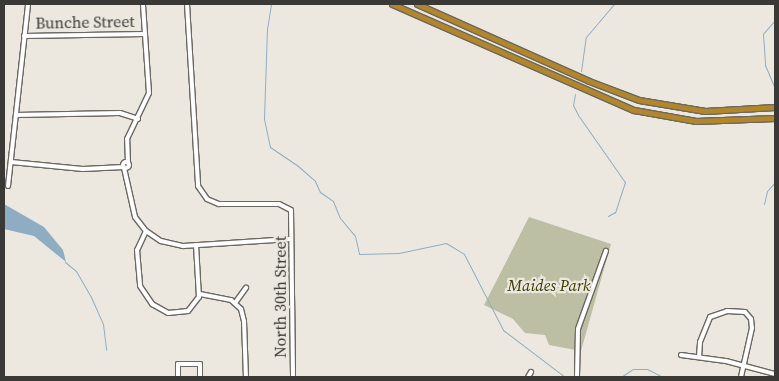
<!DOCTYPE html>
<style>
body{margin:0}
#map{position:relative;width:779px;height:381px;overflow:hidden;background:#ece8e0;font-family:"Source Serif 4",serif}
div>[style]{position:absolute}
[style*='--x']{left:calc(var(--x)*1px);top:calc(var(--y)*1px);width:calc(var(--w)*1px);rotate:calc(var(--a)*1deg)}
.green>*{inset:0;background:#bcbfa3}
.water>*{inset:0;background:#8eadc3}
.stream>*{height:1px;margin:-0.5px;padding:0 0.5px;transform-origin:0.5px;border-radius:0.5px;background:#8eadc3}
.roads{filter:drop-shadow(1px 0 #6b6761) drop-shadow(-1px 0 #6b6761) drop-shadow(0 1px #6b6761) drop-shadow(0 -1px #6b6761)}
.minor>*{height:4px;margin:-2px;padding:0 2px;transform-origin:2px;border-radius:2px;background:#fff}
.minor>.ring{margin:-2px;padding:0;box-sizing:content-box;background:none;border:4px solid #fff;border-radius:50%}
.highway>*{height:5px;margin:-2.5px;padding:0 2.5px;transform-origin:2.5px;border-radius:2.5px;background:#b2862a}
span{translate:-50% -50%;white-space:nowrap;text-align:center;line-height:1.15;-webkit-text-stroke:4.5px #ece8e0;paint-order:stroke}
.street-label{font-size:16px;color:#3a3936}
.park-label{font-size:16px;color:#3a3c00;font-style:italic}
.frame{position:absolute;inset:0;border:5px solid #3a3936;pointer-events:none}
</style>
<div id="map">
<div class="green">
<i style="clip-path:polygon(529px 217px,611px 244px,581px 351px,549px 345px,545px 335px,525px 333px,513px 319px,484px 305px)"></i>
</div>
<div class="water">
<i style="clip-path:polygon(4px 204px,44px 227px,63px 250px,66px 262px,34px 236px,4px 229px)"></i>
</div>
<div class="stream">
<i style="--x:271;--y:4;--w:24;--a:99"></i>
<i style="--x:267;--y:28;--w:91;--a:91.9"></i>
<i style="--x:264;--y:119;--w:29;--a:78"></i>
<i style="--x:270;--y:147;--w:34;--a:34"></i>
<i style="--x:298;--y:166;--w:23;--a:41"></i>
<i style="--x:315;--y:181;--w:12;--a:66"></i>
<i style="--x:320;--y:192;--w:16;--a:35"></i>
<i style="--x:333;--y:201;--w:18;--a:68"></i>
<i style="--x:340;--y:218;--w:23;--a:50"></i>
<i style="--x:355;--y:236;--w:18;--a:77"></i>
<i style="--x:359;--y:254;--w:40;--a:-1.4"></i>
<i style="--x:399;--y:253;--w:48;--a:-12"></i>
<i style="--x:446;--y:243;--w:21;--a:31"></i>
<i style="--x:464;--y:254;--w:85;--a:62.8"></i>
<i style="--x:503;--y:330;--w:78;--a:37.2"></i>
<i style="--x:775;--y:20;--w:18;--a:131"></i>
<i style="--x:763;--y:34;--w:31;--a:86"></i>
<i style="--x:765;--y:65;--w:25;--a:67"></i>
<i style="--x:581;--y:71;--w:34;--a:-82"></i>
<i style="--x:586;--y:37;--w:43;--a:-49.7"></i>
<i style="--x:575;--y:94;--w:11;--a:100"></i>
<i style="--x:573;--y:105;--w:11;--a:63"></i>
<i style="--x:578;--y:115;--w:82;--a:55"></i>
<i style="--x:625;--y:182;--w:32;--a:108"></i>
<i style="--x:615;--y:212;--w:8;--a:150"></i>
<i style="--x:764;--y:204;--w:13;--a:-77"></i>
<i style="--x:767;--y:191;--w:12;--a:-48"></i>
<i style="--x:65;--y:262;--w:14;--a:39"></i>
<i style="--x:76;--y:271;--w:30;--a:60"></i>
<i style="--x:91;--y:297;--w:30;--a:66"></i>
<i style="--x:103;--y:324;--w:26;--a:83"></i>
<i style="--x:621;--y:377;--w:14;--a:-34"></i>
<i style="--x:633;--y:369;--w:14;--a:0"></i>
<i style="--x:647;--y:369;--w:18;--a:27"></i>
</div>
<div class="roads">
<div class="minor">
<i style="--x:187;--y:4;--w:182;--a:86.5"></i>
<i style="--x:198;--y:186;--w:16;--a:55"></i>
<i style="--x:207;--y:199;--w:13;--a:23"></i>
<i style="--x:219;--y:204;--w:60;--a:0"></i>
<i style="--x:279;--y:204;--w:13;--a:27"></i>
<i style="--x:291;--y:210;--w:167;--a:89.3"></i>
<i style="--x:24;--y:36;--w:121;--a:-0.9"></i>
<i style="--x:16;--y:115;--w:104;--a:-1.1"></i>
<i style="--x:120;--y:113;--w:19;--a:18"></i>
<i style="--x:11;--y:162;--w:72;--a:5.6"></i>
<i style="--x:83;--y:169;--w:41;--a:-2.8"></i>
<i class="ring" style="left:123px;top:162px;width:2px;height:2px"></i>
<i style="--x:128;--y:163;--w:24;--a:-92"></i>
<i style="--x:127;--y:139;--w:51;--a:-64.4"></i>
<i style="--x:149;--y:93;--w:89;--a:-93.9"></i>
<i style="--x:124;--y:168;--w:50;--a:77.3"></i>
<i style="--x:135;--y:217;--w:18;--a:52"></i>
<i style="--x:146;--y:231;--w:18;--a:34"></i>
<i style="--x:161;--y:241;--w:23;--a:13"></i>
<i style="--x:183;--y:246;--w:108;--a:-3.7"></i>
<i style="--x:8;--y:186;--w:183;--a:-83.7"></i>
<i style="--x:146;--y:231;--w:21;--a:115"></i>
<i style="--x:137;--y:250;--w:36;--a:85"></i>
<i style="--x:140;--y:286;--w:22;--a:56"></i>
<i style="--x:152;--y:304;--w:18;--a:29"></i>
<i style="--x:168;--y:313;--w:20;--a:-6"></i>
<i style="--x:188;--y:311;--w:18;--a:-52"></i>
<i style="--x:199;--y:297;--w:52;--a:-93.3"></i>
<i style="--x:200;--y:294;--w:32;--a:11"></i>
<i style="--x:231;--y:300;--w:13;--a:42"></i>
<i style="--x:241;--y:309;--w:12;--a:76"></i>
<i style="--x:244;--y:321;--w:56;--a:88"></i>
<i style="--x:235;--y:303;--w:19;--a:-54"></i>
<i style="--x:681;--y:355;--w:45;--a:7.6"></i>
<i style="--x:726;--y:361;--w:51;--a:14.9"></i>
<i style="--x:699;--y:357;--w:15;--a:-86"></i>
<i style="--x:700;--y:342;--w:27;--a:-68"></i>
<i style="--x:710;--y:317;--w:18;--a:-19"></i>
<i style="--x:727;--y:311;--w:18;--a:3"></i>
<i style="--x:745;--y:312;--w:9;--a:49"></i>
<i style="--x:751;--y:319;--w:9;--a:84"></i>
<i style="--x:752;--y:328;--w:50;--a:102.7"></i>
<i style="--x:178;--y:377;--w:13;--a:-90"></i>
<i style="--x:178;--y:364;--w:22;--a:0"></i>
<i style="--x:200;--y:364;--w:13;--a:90"></i>
<i style="--x:528;--y:377;--w:6;--a:-59"></i>
<i style="--x:577;--y:377;--w:48;--a:-88.8"></i>
<i style="--x:578;--y:329;--w:83;--a:-70.3"></i>
</div>
<div class="highway">
<i style="--x:392;--y:4;--w:264;--a:23.7"></i>
<i style="--x:634;--y:110;--w:63;--a:10.1"></i>
<i style="--x:696;--y:121;--w:79;--a:-2.2"></i>
<i style="--x:417;--y:4;--w:188;--a:24.1"></i>
<i style="--x:589;--y:81;--w:53;--a:20.8"></i>
<i style="--x:639;--y:100;--w:67;--a:9.5"></i>
<i style="--x:705;--y:111;--w:70;--a:-3.3"></i>
</div>
</div>
<div class="street-label">
<span style="left:85px;top:22px;rotate:-1deg">Bunche Street</span>
<span style="left:280px;top:297px;rotate:-90deg">North 30th Street</span>
</div>
<div class="park-label">
<span style="left:549px;top:285px">Maides Park</span>
</div>
<div class="frame"></div>
</div>
